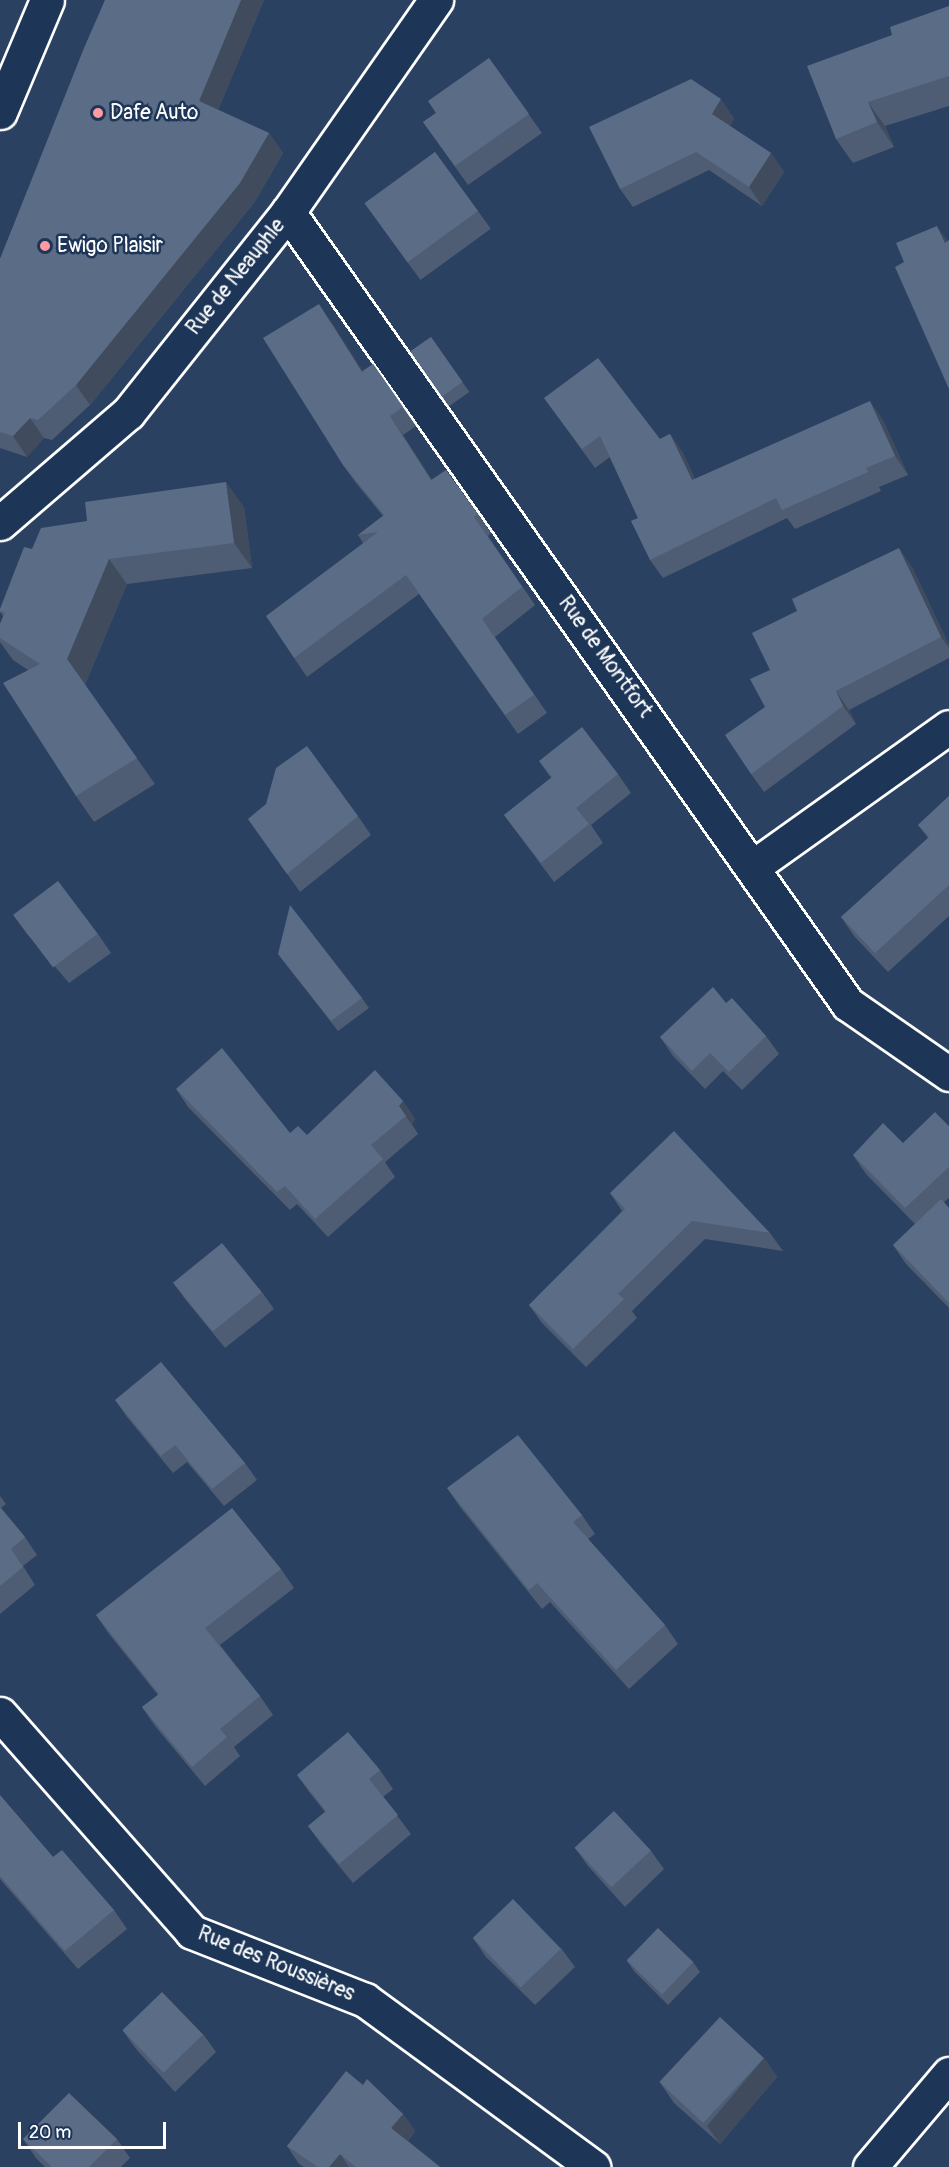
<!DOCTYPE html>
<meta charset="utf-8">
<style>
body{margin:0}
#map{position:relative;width:949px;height:2167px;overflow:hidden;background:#2a4161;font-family:Pangolin,sans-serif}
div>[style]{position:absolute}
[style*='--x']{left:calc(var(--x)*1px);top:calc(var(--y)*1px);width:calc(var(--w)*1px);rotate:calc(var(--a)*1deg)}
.roads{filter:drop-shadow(2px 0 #fff) drop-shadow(-2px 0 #fff) drop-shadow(0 2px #fff) drop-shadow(0 -2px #fff)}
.street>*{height:33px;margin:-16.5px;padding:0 16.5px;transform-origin:16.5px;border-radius:16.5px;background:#1d3557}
.secondary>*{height:33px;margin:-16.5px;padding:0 16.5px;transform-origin:16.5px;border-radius:16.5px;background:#1d3557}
.primary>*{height:33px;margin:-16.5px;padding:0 16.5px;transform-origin:16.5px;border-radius:16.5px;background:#1d3557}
.wall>*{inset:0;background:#4e5d73;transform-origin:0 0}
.shaded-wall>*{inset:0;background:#404c5e}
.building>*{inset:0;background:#5b6c86;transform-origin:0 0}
.dots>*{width:16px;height:16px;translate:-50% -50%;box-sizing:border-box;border:3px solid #1d3557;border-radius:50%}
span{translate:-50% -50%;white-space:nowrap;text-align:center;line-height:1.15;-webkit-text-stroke:5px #1d3557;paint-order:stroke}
.poi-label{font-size:21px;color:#fff}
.left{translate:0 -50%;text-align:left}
.street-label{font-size:21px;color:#fff}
.scale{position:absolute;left:18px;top:2122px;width:148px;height:27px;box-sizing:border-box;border:3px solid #fff;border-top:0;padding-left:8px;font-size:18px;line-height:21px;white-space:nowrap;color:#fff;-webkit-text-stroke:4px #1d3557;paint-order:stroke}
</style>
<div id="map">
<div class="roads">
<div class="street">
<i style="--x:288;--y:212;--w:970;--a:54.74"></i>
<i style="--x:848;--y:1004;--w:123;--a:34.7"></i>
<i style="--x:754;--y:866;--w:239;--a:-35.5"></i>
<i style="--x:0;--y:1714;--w:290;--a:48.6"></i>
<i style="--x:192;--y:1932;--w:186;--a:21.5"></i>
<i style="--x:365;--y:2000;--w:283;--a:36.2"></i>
<i style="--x:870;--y:2167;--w:122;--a:-49.7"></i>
</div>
<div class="secondary">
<i style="--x:0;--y:523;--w:169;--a:-40.7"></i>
<i style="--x:128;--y:413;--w:257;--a:-51.5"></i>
<i style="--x:288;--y:212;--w:259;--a:-55.1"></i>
</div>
<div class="primary">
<i style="--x:0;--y:112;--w:121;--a:-67.2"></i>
</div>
</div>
<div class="wall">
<i style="clip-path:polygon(105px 0,264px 0,218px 110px,269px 133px,283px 153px,254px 203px,90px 405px,52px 440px,44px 438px,27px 457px,0 448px,0 259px)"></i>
<i style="clip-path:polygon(949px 6px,949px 106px,885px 126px,894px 147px,853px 163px,836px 139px,892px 35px)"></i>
<i style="clip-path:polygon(489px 58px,542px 133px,468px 185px,423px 122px,436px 113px)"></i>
<i style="clip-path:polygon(734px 118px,730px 126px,771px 153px,784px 172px,762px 206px,709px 170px,633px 207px,620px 189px)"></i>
<i style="left:435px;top:152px;width:95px;height:87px;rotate:54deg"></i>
<i style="clip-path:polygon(332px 323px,362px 371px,373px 364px,416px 426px,403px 435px,432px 480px,478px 514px,491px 533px,488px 536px,535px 605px,495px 637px,547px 713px,518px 734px,419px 594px,307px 677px,294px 658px,363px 543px,358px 535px,383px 516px,356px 483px,343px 465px)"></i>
<i style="left:431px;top:337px;width:67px;height:25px;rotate:55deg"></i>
<i style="clip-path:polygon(544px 398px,660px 439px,670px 434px,683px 453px,695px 479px,883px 420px,908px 475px,879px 487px,881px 491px,795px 529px,787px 518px,663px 578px,650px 560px,638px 518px,610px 457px,595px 468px)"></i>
<i style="clip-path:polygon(244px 507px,252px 568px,127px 584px,85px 685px,155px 784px,94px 822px,76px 796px,28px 670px,13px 660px,0 642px,0 624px,3px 616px,0 612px,0 609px,32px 549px)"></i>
<i style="clip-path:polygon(912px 567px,949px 645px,949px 658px,849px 710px,856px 724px,764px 792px,751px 774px,765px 707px,770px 670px)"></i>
<i style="clip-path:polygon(539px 761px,618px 774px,631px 793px,591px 825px,603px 843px,554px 882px,504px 815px,551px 778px)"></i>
<i style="clip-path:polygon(949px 796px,949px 916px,888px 972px,854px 936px,841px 917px,928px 838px,918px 825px)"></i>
<i style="clip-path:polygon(358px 816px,371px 835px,300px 892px,248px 819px)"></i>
<i style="clip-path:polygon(13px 915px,98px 934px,111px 953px,69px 983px,27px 934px)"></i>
<i style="clip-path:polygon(278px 954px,362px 998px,369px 1008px,338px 1031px)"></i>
<i style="clip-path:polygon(726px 1003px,766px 1036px,779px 1054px,742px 1090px,723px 1071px,705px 1089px,673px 1056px,660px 1037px)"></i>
<i style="clip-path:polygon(176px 1089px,290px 1133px,307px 1135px,403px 1101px,415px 1119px,412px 1124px,418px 1134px,385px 1162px,395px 1177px,328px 1237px,297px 1204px,290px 1210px,188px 1107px)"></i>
<i style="clip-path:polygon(949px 1126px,949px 1198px,944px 1202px,949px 1208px,949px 1308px,906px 1264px,893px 1245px,915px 1224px,866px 1174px,853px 1155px,903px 1143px)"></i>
<i style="clip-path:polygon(610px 1193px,770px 1233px,783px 1251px,705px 1239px,632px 1311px,637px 1318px,586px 1367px,542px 1323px,529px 1305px,622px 1211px)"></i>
<i style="clip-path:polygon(173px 1282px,262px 1292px,274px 1309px,225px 1348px,185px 1299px)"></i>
<i style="clip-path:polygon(115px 1400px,245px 1463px,257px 1480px,224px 1506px,187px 1462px,173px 1473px,127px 1417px)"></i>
<i style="clip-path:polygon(447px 1488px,582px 1515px,595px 1534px,588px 1539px,665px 1625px,678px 1644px,629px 1689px,550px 1602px,542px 1609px,460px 1507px)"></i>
<i style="clip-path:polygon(0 1496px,6px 1504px,1px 1508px,25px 1537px,37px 1555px,23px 1566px,35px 1585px,0 1614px)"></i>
<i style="clip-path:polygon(281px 1569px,294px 1588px,220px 1645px,260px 1696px,273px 1715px,234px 1747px,240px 1756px,205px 1786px,155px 1726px,142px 1707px,158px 1695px,109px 1634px,96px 1615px)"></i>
<i style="clip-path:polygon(380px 1770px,393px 1789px,383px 1797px,411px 1834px,353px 1883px,321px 1844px,308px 1826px,325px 1812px,310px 1793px,297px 1775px)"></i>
<i style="clip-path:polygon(0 1795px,53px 1857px,114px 1910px,127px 1929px,78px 1969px,0 1879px)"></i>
<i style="clip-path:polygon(575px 1848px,651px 1851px,664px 1869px,625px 1907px,588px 1866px)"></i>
<i style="clip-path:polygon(473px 1938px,561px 1948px,575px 1967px,535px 2005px,486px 1957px)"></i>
<i style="clip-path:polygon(627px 1961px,693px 1962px,700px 1972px,668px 2005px,634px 1971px)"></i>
<i style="clip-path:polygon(123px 2031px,203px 2034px,216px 2052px,175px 2092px,136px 2049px)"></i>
<i style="clip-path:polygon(764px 2058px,777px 2077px,720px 2144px,674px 2103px,661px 2084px)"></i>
<i style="clip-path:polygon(363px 2085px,403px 2114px,415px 2131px,408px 2141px,440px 2167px,304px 2167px,299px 2164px,287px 2146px)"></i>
<i style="clip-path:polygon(23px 2139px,117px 2139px,130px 2158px,121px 2167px,45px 2167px,36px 2158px)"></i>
</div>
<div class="shaded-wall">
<i style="clip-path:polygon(241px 0,264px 0,213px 122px,199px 101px)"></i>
<i style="clip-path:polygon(721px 99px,734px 118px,726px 133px,712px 114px)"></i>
<i style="clip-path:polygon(868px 102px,885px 126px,894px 147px,877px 122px)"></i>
<i style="clip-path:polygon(269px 133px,283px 153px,254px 203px,90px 405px,76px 385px)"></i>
<i style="clip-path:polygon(771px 153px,784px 172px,762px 206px,749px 187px)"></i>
<i style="clip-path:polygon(937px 226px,949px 243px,945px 243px)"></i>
<i style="clip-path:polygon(319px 304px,332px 323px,375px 390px,362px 372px)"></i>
<i style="clip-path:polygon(870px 401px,883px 420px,908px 475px,895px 456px)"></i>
<i style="clip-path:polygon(390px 416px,403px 435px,444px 499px,431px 480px)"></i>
<i style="clip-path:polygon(30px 418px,44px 438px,27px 457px,13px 436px)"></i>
<i style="clip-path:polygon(670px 434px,683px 453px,705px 499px,692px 480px)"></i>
<i style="clip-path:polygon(226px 482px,244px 507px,252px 568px,234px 543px)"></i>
<i style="clip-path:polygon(899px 548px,912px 567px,949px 645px,949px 648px,941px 637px)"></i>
<i style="clip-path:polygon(109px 559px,127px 584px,85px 685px,67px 659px)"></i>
<i style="clip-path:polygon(836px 691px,849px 710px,856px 724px,843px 706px)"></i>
<i style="clip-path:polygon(403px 1101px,415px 1119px,412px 1124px,418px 1134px,399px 1106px)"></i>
<i style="clip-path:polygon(764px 2058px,777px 2077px,720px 2144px,707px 2126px)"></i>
<i style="clip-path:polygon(403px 2114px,415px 2131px,404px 2146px,391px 2128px)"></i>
<i style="clip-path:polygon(340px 2154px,349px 2167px,329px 2167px)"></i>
</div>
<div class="building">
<i style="clip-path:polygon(105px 0,241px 0,199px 101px,269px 133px,240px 183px,76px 385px,38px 420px,30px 418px,13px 436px,0 432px,0 259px,84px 48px)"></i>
<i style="clip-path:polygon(949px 6px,949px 76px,868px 102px,877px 122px,836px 139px,807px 66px,892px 35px,890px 27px)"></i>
<i style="clip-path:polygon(489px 58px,529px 114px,455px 166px,423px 122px,436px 113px,428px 101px)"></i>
<i style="clip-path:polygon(691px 79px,721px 99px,712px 114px,771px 153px,749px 187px,696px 152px,620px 189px,589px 127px)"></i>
<i style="left:435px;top:152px;width:73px;height:87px;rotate:54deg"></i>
<i style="clip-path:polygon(937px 226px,945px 243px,949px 240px,949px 389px,895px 267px,904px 262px,896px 243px)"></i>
<i style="clip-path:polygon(319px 304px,362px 372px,373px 364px,403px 407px,390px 416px,431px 480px,446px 470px,478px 514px,474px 517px,522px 587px,482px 619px,534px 695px,505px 715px,406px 575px,294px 658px,266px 616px,378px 532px,358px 535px,384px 515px,343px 465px,263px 338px)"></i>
<i style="left:431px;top:337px;width:55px;height:25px;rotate:55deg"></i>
<i style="clip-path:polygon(598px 358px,660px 439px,670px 434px,692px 480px,870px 401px,895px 456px,866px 468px,868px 472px,782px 510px,776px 498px,650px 560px,631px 521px,638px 518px,600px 436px,582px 449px,544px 398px)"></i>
<i style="clip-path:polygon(226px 482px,234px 543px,109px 559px,67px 659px,137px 758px,76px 796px,3px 683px,40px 664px,0 638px,0 624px,5px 613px,0 611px,0 609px,24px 547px,32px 549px,41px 528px,87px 521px,85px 502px)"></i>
<i style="clip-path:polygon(899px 548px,941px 637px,836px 691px,843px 706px,751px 774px,725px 735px,765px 707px,750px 679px,770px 670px,752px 633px,797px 611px,792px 599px)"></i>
<i style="clip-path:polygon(582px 727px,618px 774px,576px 808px,589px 824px,541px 863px,504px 815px,552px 777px,539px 761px)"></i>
<i style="clip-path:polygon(307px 746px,358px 816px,287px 874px,248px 819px,266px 804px,276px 768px)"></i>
<i style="clip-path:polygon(949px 796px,949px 885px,875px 953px,841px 917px,929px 837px,918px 825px)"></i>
<i style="left:58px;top:881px;width:66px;height:56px;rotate:53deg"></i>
<i style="clip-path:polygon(290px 905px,362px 998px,331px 1021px,278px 954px)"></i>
<i style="clip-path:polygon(713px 987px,726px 1003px,732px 998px,766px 1036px,729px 1072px,710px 1053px,692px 1071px,660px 1037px)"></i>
<i style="clip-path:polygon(222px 1048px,290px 1133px,298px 1126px,307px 1135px,375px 1070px,403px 1101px,399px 1106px,406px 1116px,371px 1145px,383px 1159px,315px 1219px,285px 1186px,277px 1192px,176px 1089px)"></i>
<i style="clip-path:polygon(935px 1112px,949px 1126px,949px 1167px,905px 1208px,853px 1155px,883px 1123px,903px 1143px)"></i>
<i style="clip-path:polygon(674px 1131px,770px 1233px,692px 1221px,618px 1294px,624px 1299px,573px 1349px,529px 1305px,625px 1209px,610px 1193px)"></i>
<i style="clip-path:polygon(941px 1199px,949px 1208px,949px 1303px,893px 1245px)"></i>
<i style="left:222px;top:1243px;width:63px;height:63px;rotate:51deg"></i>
<i style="clip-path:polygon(161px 1362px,245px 1463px,212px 1489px,175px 1445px,161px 1456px,115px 1400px)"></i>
<i style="clip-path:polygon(518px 1435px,582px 1515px,573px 1522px,665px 1625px,616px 1670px,537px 1583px,529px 1590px,447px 1488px)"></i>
<i style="clip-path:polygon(0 1507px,25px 1537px,11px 1549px,23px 1567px,0 1586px)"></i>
<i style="clip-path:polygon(232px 1508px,281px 1569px,205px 1628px,260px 1696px,220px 1729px,227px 1737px,192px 1767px,142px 1707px,159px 1694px,96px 1615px)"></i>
<i style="clip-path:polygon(348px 1732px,380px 1770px,369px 1779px,398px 1815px,339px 1864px,308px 1826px,326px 1811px,297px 1775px)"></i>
<i style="clip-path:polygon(0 1795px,53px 1857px,62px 1850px,114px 1910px,65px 1951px,0 1876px)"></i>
<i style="left:614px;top:1811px;width:54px;height:54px;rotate:47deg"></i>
<i style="left:513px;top:1899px;width:69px;height:56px;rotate:46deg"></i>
<i style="left:658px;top:1928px;width:49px;height:45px;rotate:44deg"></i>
<i style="left:162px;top:1992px;width:59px;height:55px;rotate:46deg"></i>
<i style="left:720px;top:2017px;width:60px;height:89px;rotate:43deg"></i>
<i style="clip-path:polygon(346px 2071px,363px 2085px,367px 2079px,403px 2114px,391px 2128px,440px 2167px,356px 2167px,340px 2154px,329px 2167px,318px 2167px,287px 2146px)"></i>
<i style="clip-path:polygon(69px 2093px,117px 2139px,89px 2167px,52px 2167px,23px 2139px)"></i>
</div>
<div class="dots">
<i style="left:98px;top:113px;background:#ff9aa2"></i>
<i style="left:45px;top:246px;background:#ff9aa2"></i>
</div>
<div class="poi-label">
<span class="left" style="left:110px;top:113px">Dafe Auto</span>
<span class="left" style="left:57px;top:246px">Ewigo Plaisir</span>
</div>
<div class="street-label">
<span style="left:236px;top:277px;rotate:-51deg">Rue de Neauphle</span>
<span style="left:605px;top:657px;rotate:54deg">Rue de Montfort</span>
<span style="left:276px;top:1964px;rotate:22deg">Rue des Roussières</span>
</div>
<div class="scale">20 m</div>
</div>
